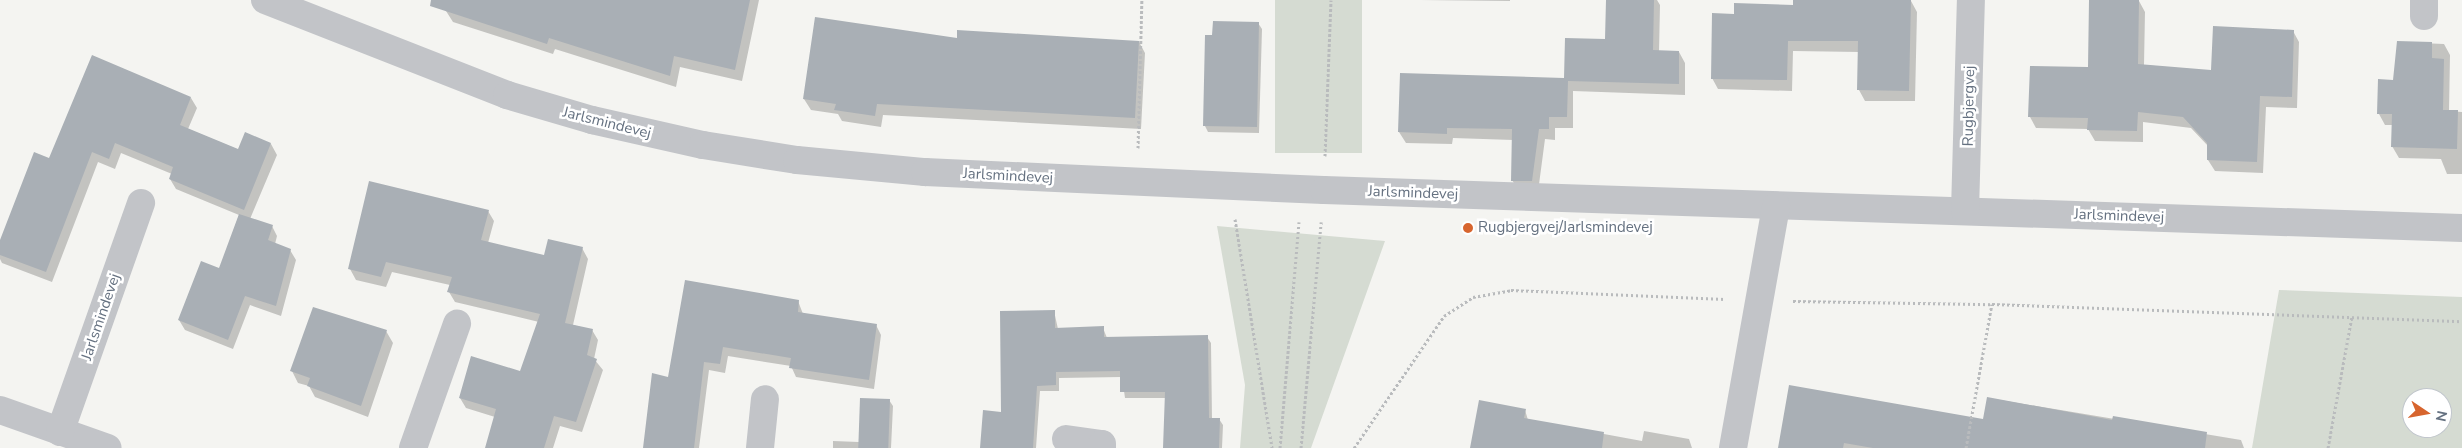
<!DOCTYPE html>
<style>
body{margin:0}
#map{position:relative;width:2462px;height:448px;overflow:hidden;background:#f4f4f1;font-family:"Nunito Sans",sans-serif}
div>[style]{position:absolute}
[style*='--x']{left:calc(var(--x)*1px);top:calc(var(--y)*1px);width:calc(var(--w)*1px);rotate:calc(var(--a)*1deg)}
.green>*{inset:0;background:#d5dbd2;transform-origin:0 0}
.shadow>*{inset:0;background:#0003}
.building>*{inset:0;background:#a9afb5;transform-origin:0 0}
.path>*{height:3px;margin-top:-1.5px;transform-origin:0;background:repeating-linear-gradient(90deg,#b9bbbd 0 2.5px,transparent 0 5px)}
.minor>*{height:28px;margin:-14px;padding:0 14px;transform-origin:14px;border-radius:14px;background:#c2c4c8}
.dots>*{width:14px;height:14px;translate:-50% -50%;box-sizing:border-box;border:2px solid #fff;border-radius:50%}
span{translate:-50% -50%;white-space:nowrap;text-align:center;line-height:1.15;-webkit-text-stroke:5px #fff;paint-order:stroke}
.street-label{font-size:15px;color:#657180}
.poi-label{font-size:15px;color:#657180}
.left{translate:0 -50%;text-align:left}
.north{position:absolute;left:2402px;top:388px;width:50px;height:50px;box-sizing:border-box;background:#fff;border:1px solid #c1c6cc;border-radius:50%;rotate:102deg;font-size:14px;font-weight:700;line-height:20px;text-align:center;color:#657180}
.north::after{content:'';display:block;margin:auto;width:18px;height:22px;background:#d7652e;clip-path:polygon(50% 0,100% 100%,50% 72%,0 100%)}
</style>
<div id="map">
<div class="green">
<i style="left:1275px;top:0;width:87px;height:153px"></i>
<i style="clip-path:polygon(1217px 226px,1385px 241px,1311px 448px,1240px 448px,1245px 385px)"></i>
<i style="clip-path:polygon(evenodd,2279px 290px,2462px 297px,2462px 448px,2252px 448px,2279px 290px,2412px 398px,2442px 398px,2442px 428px,2412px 428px,2412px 398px)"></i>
</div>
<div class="shadow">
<i style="clip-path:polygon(450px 0,759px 0,742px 81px,680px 67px,676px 87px,555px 49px,553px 54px,453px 22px,446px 11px)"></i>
<i style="clip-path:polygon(1420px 0,1510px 0,1510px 1px)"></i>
<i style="clip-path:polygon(1607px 0,1657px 0,1660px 5px,1659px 52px,1679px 52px,1685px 63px,1685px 95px,1573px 91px,1573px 128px,1555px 128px,1555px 140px,1545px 139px,1538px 192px,1519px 191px,1512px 180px,1513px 140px,1453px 138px,1452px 144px,1406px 143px,1399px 132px,1401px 74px,1565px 79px,1606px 41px)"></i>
<i style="clip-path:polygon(1795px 0,1911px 1px,1917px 12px,1915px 101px,1865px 101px,1859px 90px,1859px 52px,1793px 51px,1792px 91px,1718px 89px,1712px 78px,1735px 15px,1794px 6px)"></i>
<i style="clip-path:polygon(2139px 1px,2145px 12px,2144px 65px,2212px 71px,2293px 31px,2299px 42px,2297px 108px,2266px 107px,2263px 173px,2215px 171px,2208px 160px,2209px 147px,2191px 128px,2143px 122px,2143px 142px,2095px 141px,2088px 129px,2036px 128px,2030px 117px,2090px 68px)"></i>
<i style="clip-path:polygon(1258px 23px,1262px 29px,1259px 133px,1208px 132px,1205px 126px)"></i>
<i style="clip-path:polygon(958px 39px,1139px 42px,1145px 53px,1141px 129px,883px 115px,881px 127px,842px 121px,838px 114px,811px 110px,804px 99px)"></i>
<i style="clip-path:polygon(2398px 42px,2444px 44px,2450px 55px,2449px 111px,2462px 112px,2462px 174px,2447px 174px,2441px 159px,2399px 158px,2392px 146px,2393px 125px,2385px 125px,2379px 114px,2394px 81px)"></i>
<i style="clip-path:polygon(191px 98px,197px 108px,188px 129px,239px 150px,271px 144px,277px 155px,250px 219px,272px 226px,277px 236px,275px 244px,290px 250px,296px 260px,281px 316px,250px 305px,233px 349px,185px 330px,179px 320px,220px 269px,239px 215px,176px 189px,170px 179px,172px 174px,121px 153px,115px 169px,98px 162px,52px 282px,2px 263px,0 259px,0 243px,50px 159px)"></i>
<i style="clip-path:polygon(488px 211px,494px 221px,488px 243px,545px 256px,582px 248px,588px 259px,573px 325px,592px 330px,598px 340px,594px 359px,603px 370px,582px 432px,560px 426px,553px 448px,486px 448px,495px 417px,466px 408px,460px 398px,521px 373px,539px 322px,455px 302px,449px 292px,450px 285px,392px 272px,386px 287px,356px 280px,350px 269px)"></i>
<i style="clip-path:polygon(798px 301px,803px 314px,876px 325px,881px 335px,874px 389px,796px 377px,791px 366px,728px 356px,725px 373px,709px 370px,699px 448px,644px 448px,669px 378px)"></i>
<i style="clip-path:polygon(1054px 311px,1058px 329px,1103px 328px,1107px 338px,1207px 337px,1211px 343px,1212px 419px,1219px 419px,1223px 425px,1222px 448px,1164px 448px,1166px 398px,1125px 398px,1122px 377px,1059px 378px,1059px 391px,1040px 391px,1036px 448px,982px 448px)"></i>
<i style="clip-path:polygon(386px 331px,393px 343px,368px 417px,315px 397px,309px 386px,298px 383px,292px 371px)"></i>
<i style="clip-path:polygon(1988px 398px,2241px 440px,2244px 448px,1781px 448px,1984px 421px)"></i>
<i style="clip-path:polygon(889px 400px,893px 406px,891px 448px,833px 448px,833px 441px,859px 442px)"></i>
<i style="clip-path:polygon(1525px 410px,1528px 420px,1642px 441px,1644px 431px,1689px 439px,1692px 448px,1471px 448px)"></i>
</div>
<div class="building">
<i style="clip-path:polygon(431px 0,750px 0,735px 70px,674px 56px,670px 76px,549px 38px,547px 44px,430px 6px)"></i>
<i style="clip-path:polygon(1606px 0,1654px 0,1653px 50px,1679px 51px,1679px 84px,1568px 81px,1567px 117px,1549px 117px,1549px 129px,1539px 129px,1532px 181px,1511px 181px,1512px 129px,1447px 128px,1447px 134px,1398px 132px,1400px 73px,1564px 78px,1565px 38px,1605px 39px)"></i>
<i style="clip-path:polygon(1793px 0,1911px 0,1909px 91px,1857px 90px,1858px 41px,1788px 41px,1787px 80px,1711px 79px,1712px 13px,1734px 14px,1734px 3px,1793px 5px)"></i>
<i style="clip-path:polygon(2089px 0,2139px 0,2138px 64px,2211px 70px,2213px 26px,2294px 30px,2292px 97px,2260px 96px,2257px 162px,2207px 160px,2207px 143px,2183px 117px,2138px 112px,2137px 131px,2087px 130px,2088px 118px,2028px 117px,2030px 66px,2088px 67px)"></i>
<i style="clip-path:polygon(815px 17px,957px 38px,957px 30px,1139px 41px,1135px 118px,877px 104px,875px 116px,834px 110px,836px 104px,803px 99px)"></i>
<i style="clip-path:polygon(1213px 21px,1259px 22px,1257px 127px,1203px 126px,1205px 35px,1212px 35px)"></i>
<i style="clip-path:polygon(2397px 41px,2432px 42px,2432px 58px,2444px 59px,2443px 110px,2458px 110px,2457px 149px,2391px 147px,2392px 114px,2377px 114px,2378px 79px,2393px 80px)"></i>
<i style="clip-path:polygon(92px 55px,191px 97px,180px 125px,238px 149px,245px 132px,271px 143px,244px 210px,169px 179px,173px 167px,115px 143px,109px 159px,92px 152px,46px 272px,0 255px,0 240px,34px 152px,49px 158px)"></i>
<i style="clip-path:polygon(369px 181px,489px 210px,481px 240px,544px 255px,548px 239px,583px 247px,565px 323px,593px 329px,587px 355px,597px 359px,576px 422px,554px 416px,544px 448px,485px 448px,496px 409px,459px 398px,471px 356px,520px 371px,540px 314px,447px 292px,452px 277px,386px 262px,381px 277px,348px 269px)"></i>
<i style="clip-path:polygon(239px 214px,273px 225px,268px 240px,291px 249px,276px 306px,245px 296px,228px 340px,178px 320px,201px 261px,219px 268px)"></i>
<i style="clip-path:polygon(685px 280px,799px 300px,798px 312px,877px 324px,869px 380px,789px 368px,791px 358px,723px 347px,720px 364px,704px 362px,694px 448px,643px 448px,652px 373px,668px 377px)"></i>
<i style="clip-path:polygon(313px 307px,387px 330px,361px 406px,307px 386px,310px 378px,290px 371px)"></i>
<i style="clip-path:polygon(1055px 310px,1055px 328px,1104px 326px,1104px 337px,1208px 335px,1209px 418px,1220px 418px,1219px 448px,1163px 448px,1165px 392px,1120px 392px,1120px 371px,1056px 372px,1056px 385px,1037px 386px,1033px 448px,980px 448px,983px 410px,1001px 412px,1000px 311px)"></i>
<i style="clip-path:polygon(1789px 385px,1983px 419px,1987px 397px,2112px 420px,2113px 416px,2207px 432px,2205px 448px,1873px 448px,1844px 443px,1843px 448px,1778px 448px)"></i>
<i style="left:860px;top:398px;width:30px;height:50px;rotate:2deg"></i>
<i style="clip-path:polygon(1479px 400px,1526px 409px,1524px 418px,1604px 432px,1602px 448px,1470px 448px)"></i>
</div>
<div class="path">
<i style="--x:1138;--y:148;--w:148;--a:-88.5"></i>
<i style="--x:1325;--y:156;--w:156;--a:-87.8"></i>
<i style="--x:1235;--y:219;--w:232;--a:80.8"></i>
<i style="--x:1793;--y:301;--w:199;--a:0.9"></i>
<i style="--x:1992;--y:304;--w:470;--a:2.1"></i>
<i style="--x:1280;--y:448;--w:227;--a:-85.2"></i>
<i style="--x:1301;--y:448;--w:227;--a:-84.9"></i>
<i style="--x:1354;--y:448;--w:160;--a:-55.7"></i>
<i style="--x:1444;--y:316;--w:35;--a:-33"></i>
<i style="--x:1473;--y:297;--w:39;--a:-10"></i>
<i style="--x:1511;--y:290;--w:214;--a:2.4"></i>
<i style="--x:1966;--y:448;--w:146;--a:-79.8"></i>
<i style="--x:2328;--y:448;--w:134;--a:-79.7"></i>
</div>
<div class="minor">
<i style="--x:265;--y:0;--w:260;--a:21.4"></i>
<i style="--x:507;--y:95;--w:89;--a:16.4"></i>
<i style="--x:592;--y:120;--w:114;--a:12.7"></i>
<i style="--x:703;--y:145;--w:95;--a:9.1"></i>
<i style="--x:797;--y:160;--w:129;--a:5.4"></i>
<i style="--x:925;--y:172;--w:399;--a:2.6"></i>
<i style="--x:1324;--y:190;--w:1139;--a:1.91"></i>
<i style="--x:2424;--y:16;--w:16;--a:-90"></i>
<i style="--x:1965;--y:211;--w:211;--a:-88.4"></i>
<i style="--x:0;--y:410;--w:114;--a:19.4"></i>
<i style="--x:60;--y:432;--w:243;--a:-70.5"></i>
<i style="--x:1066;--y:439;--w:36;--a:8"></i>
<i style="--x:1102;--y:444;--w:4;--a:90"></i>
<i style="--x:413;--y:448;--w:132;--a:-70.5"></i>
<i style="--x:760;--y:448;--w:49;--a:-84.2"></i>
<i style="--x:1733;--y:448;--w:246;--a:-79.9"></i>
</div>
<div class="dots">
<i style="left:1468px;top:228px;background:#d7652e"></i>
</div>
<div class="street-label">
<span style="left:1969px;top:106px;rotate:-89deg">Rugbjergvej</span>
<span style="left:607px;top:123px;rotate:14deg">Jarlsmindevej</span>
<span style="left:1008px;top:176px;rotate:3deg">Jarlsmindevej</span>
<span style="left:1413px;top:193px;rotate:2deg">Jarlsmindevej</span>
<span style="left:2119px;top:216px;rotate:2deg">Jarlsmindevej</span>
<span style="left:101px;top:317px;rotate:-71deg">Jarlsmindevej</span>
</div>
<div class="poi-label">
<span class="left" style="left:1478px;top:228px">Rugbjergvej/Jarlsmindevej</span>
</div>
<div class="north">N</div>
</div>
